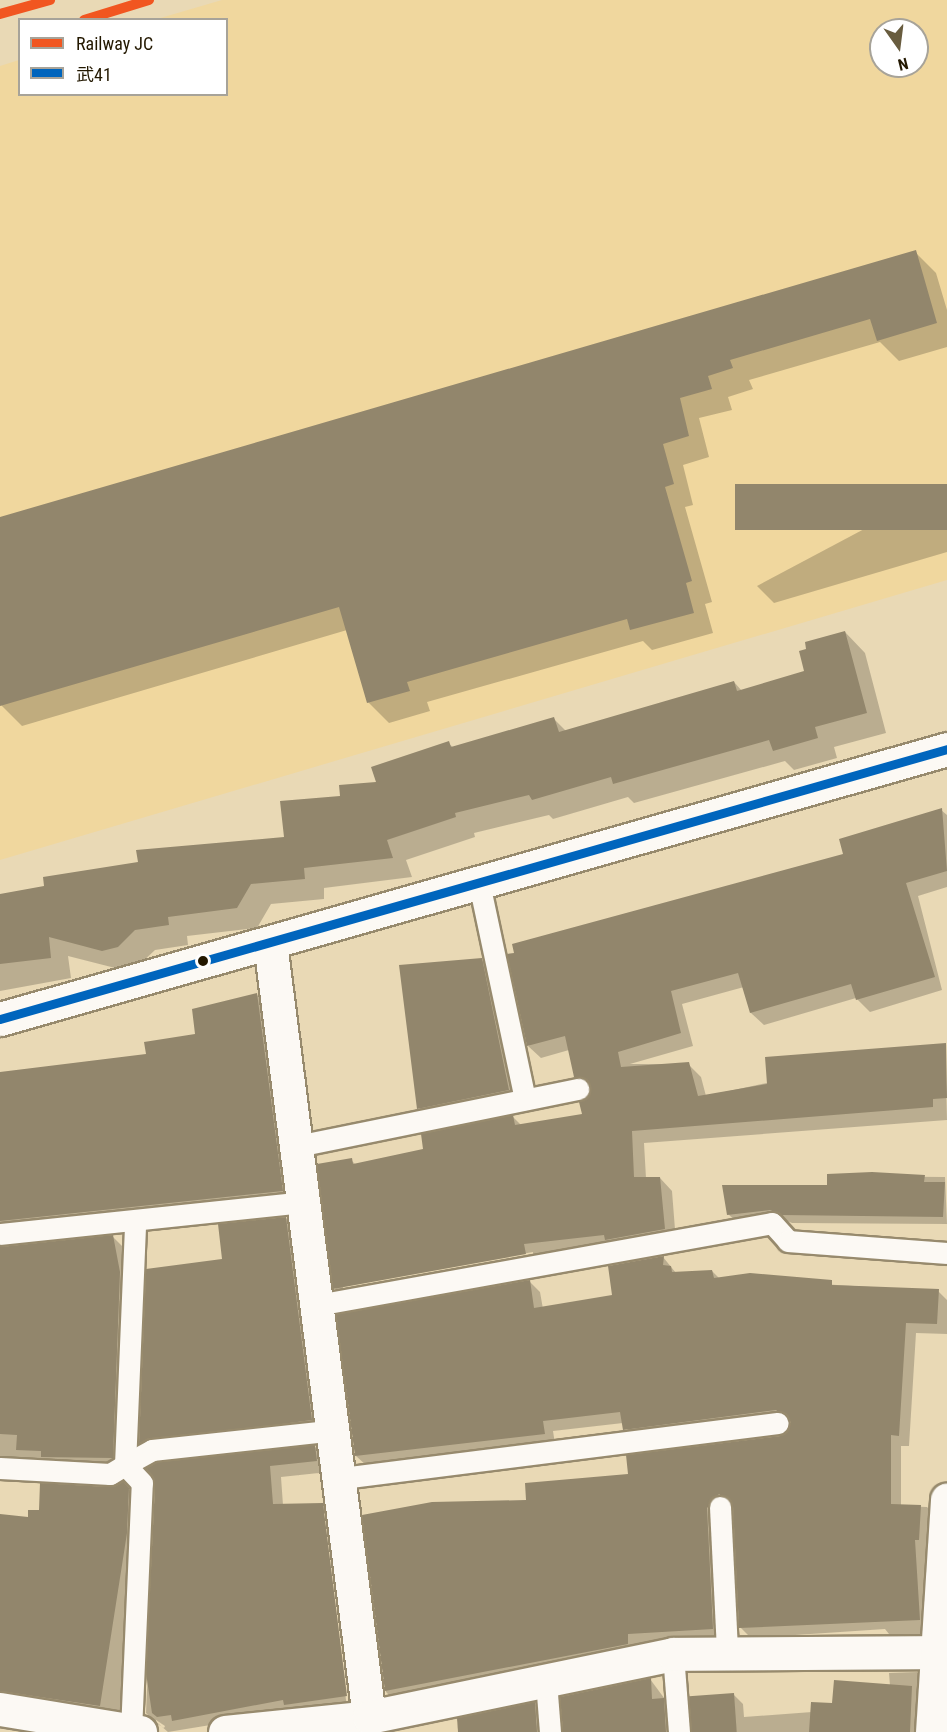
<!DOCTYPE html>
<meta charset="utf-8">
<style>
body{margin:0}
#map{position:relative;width:947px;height:1732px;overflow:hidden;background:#e9d9b5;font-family:"Roboto Condensed","Noto Sans JP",sans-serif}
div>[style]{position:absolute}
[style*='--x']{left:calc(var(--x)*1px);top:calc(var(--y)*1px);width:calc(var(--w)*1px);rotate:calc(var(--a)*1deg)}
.built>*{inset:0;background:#f0d79e}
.shadow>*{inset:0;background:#0003}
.building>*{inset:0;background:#92866c;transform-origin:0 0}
.roads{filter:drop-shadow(2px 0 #978a6d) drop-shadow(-2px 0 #978a6d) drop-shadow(0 2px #978a6d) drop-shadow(0 -2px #978a6d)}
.lane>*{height:21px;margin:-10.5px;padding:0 10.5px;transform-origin:10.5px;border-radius:10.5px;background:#fcf9f4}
.street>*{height:33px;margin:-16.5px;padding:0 16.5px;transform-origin:16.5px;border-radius:16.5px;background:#fcf9f4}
.secondary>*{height:33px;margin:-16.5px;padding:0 16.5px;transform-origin:16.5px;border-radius:16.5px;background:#fcf9f4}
.bus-1>*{height:9px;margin:-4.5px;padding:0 4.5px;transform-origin:4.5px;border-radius:4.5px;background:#0065bd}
.rail-1>*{height:10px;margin:-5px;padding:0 5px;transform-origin:5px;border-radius:5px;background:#f15620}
.dots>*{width:16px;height:16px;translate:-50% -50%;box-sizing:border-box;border:3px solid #fff;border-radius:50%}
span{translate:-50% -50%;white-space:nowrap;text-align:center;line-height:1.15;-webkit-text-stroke:6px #fff;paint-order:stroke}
.legend{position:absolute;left:18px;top:18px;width:210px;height:78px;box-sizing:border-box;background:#fff;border:2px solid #a7a399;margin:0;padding:8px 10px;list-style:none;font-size:18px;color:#231800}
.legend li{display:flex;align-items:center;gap:12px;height:30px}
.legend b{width:30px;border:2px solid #a7a399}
.north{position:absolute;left:869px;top:18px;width:60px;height:60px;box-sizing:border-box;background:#fff;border:2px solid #a7a399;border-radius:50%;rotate:166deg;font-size:16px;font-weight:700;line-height:24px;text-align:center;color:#231800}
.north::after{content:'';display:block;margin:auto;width:21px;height:27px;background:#685c3f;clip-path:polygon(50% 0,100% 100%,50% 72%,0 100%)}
</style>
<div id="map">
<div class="built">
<i style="clip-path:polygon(evenodd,222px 0,947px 0,947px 580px,0 860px,0 66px,19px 60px,20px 94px,226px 94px,226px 20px,157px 19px,222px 0,881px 30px,917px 30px,917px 66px,881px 66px,881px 30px)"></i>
</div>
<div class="shadow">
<i style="clip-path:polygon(915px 252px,936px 273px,947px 310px,947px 347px,899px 361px,880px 342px,749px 380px,753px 389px,728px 397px,732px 410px,699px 418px,709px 457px,683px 465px,693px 505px,685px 507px,712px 602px,705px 604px,713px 633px,652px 650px,643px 641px,427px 702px,430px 711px,389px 723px,368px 702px,347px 630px,22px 726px,1px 705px,0 519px)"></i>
<i style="clip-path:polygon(947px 485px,947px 552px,774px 603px,757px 586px)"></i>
<i style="clip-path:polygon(845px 632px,865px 653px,886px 733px,834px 747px,837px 758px,794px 770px,785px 761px,634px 803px,628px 797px,553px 819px,549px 815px,474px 833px,475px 837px,406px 860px,412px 877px,324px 888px,324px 899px,271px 904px,257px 928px,187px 936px,188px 945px,155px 950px,138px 966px,123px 970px,68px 956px,71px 978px,0 991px,0 896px,285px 839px,341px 797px,378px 784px,448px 743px,454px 748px,554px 719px,566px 731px,734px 682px,742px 691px,806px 672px)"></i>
<i style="clip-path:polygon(evenodd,941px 810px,947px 815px,947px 887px,918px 896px,942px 990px,870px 1012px,856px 998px,764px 1025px,751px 1013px,744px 987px,682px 1004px,693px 1046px,630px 1064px,688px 1064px,701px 1077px,706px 1096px,945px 1045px,947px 1120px,644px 1143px,646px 1178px,660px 1178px,672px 1191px,676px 1242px,347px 1301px,335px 1288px,351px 1160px,356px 1165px,424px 1150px,513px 1117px,521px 1125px,584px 1115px,589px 1090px,575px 1076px,569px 1050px,541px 1058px,528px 1046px,845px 855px,941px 810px,533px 1252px,533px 1255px,343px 1289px,343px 1286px,533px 1252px)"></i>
<i style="clip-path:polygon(481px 959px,493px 971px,520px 1101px,430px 1120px,419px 1108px,401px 966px)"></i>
<i style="clip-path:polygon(257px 995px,269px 1007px,294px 1203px,0 1234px,0 1073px,148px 1055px,197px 1036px)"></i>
<i style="clip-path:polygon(828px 1176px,945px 1177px,947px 1224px,792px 1223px,780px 1218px,737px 1222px,728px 1214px,828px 1186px)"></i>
<i style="clip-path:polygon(286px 1218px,297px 1230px,323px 1431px,151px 1453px,140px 1442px,223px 1260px)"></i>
<i style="clip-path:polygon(112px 1236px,124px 1248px,123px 1468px,0 1458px,0 1248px)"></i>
<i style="clip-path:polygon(663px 1257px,676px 1273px,712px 1271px,719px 1278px,938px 1291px,947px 1300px,947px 1334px,916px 1333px,909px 1446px,901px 1446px,901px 1506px,927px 1507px,938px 1518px,930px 1644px,897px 1644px,885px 1629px,751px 1638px,740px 1627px,730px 1504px,717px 1519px,723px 1639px,397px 1703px,386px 1692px,364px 1516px,528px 1502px,780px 1437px,791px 1422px,635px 1440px,623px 1423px,553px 1431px,555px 1444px,367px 1466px,356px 1456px,529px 1281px,540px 1292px,543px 1309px,613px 1296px)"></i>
<i style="clip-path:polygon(evenodd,315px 1447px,326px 1458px,328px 1472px,281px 1477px,283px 1505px,322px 1504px,334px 1516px,359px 1712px,290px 1712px,168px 1732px,146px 1713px,156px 1483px,315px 1447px,323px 1514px,326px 1514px,350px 1708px,347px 1708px,323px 1514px,315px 1447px,156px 1720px,165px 1726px,164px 1728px,156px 1723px,156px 1720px)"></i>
<i style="clip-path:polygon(122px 1483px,139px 1500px,130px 1720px,0 1699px,0 1516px,30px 1518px,76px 1511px)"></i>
<i style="clip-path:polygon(917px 1672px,926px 1682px,923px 1732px,693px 1732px,733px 1694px,743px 1704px,744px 1717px,812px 1712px,890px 1686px,889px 1673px)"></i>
<i style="clip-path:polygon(650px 1679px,673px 1710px,676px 1732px,564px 1732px)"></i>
<i style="clip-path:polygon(534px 1703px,544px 1713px,546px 1732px,460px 1732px)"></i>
</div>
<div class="building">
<i style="clip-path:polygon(916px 250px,937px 323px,877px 341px,870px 319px,730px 360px,733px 368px,708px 376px,712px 389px,680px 398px,689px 436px,663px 444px,674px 484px,665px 487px,692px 581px,686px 583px,694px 613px,630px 630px,627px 619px,407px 682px,410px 691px,367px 703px,339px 607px,0 706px,0 517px)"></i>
<i style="left:947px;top:484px;width:46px;height:212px;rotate:90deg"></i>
<i style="clip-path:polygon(845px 631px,867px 713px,815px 727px,818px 738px,773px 751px,769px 740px,613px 784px,611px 777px,532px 800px,529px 795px,455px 813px,456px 817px,387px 840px,393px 858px,304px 868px,305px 879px,251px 884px,237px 908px,168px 917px,169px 925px,135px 930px,118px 947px,102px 951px,49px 937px,51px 958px,0 964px,0 894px,44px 886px,43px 877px,138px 862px,136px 850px,284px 837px,280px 801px,340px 796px,339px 785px,376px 782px,371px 767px,449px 741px,451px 747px,554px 717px,559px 732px,734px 681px,737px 691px,804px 671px,799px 651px,806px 649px,805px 642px)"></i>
<i style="clip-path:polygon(942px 808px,947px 871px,906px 883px,935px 977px,856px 1000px,851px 984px,750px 1013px,738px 973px,671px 991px,681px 1033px,618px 1052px,621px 1067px,689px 1062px,698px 1096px,767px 1084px,765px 1057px,946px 1043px,947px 1098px,933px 1099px,933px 1107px,632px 1131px,634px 1177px,660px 1177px,665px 1229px,605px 1240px,604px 1235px,524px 1244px,526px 1254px,333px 1289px,317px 1164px,352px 1158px,353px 1164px,423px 1149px,421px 1134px,513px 1115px,515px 1125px,582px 1114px,579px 1102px,590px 1086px,574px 1077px,565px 1036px,527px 1046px,507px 954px,514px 953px,512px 944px,843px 854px,839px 839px)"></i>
<i style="clip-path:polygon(482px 958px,509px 1090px,417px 1109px,399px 965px)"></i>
<i style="clip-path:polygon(257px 993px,283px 1191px,0 1221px,0 1072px,146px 1054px,144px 1042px,195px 1034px,192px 1009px)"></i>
<i style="clip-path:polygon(872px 1172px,925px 1175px,924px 1182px,945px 1182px,943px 1217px,782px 1215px,770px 1210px,727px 1215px,722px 1185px,827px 1185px,827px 1174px)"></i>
<i style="clip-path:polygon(286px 1217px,312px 1420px,139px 1443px,146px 1269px,222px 1259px,218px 1224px)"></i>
<i style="clip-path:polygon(113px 1235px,120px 1272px,113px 1458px,41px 1457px,41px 1451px,16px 1450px,17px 1435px,0 1434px,0 1247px)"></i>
<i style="clip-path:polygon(664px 1256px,663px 1265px,671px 1266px,672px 1272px,712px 1270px,714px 1278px,750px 1273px,832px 1280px,832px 1285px,939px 1289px,937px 1324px,906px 1323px,899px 1436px,891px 1435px,891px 1504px,921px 1505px,919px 1540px,915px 1540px,920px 1620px,739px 1628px,733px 1506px,719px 1494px,707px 1508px,713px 1629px,628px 1634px,628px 1644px,385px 1691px,362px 1515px,432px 1502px,526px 1500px,525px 1483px,628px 1474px,626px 1455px,780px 1436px,791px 1422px,776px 1410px,623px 1430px,620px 1412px,543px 1421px,545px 1434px,355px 1456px,336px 1314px,530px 1280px,534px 1308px,612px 1295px,608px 1266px)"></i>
<i style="clip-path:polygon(315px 1445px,317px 1461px,270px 1466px,273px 1504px,323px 1503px,347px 1696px,284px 1705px,283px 1700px,172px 1721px,171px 1715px,157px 1717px,152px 1713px,146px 1673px,155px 1484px,146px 1468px,156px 1462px)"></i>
<i style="clip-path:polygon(123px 1481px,129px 1488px,127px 1533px,100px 1706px,0 1691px,0 1514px,28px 1517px,28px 1510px,39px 1510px,40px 1483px,109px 1487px)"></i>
<i style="clip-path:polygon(651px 1678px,652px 1699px,664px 1698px,666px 1732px,563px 1732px,560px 1697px)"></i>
<i style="clip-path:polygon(834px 1680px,912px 1686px,910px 1732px,809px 1732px,811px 1702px,832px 1703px)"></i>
<i style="left:734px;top:1693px;width:39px;height:45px;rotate:86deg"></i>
<i style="clip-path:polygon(535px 1702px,537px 1732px,458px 1732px,457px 1718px)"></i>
</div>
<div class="roads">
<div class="lane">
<i style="--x:479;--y:883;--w:221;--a:78"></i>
<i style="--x:297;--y:1146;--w:287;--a:-11.5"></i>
<i style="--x:0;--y:1234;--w:306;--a:-6"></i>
<i style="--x:317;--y:1305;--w:462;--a:-10.2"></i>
<i style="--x:772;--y:1223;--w:24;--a:48"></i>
<i style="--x:788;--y:1241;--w:159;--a:4.3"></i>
<i style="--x:0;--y:1468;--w:110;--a:3.1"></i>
<i style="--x:110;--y:1474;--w:17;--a:-31"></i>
<i style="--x:125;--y:1465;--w:243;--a:-87.6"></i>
<i style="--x:342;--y:1478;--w:439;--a:-7.2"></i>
<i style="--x:720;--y:1507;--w:145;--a:87.2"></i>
<i style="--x:673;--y:1654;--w:78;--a:85.6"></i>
<i style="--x:546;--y:1681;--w:51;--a:85.5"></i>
<i style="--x:131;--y:1731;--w:248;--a:-87.5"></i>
<i style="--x:142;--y:1483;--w:25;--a:-133"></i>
<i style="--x:125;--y:1465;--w:31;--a:-29"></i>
<i style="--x:152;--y:1450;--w:184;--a:-6.2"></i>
</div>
<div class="street">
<i style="--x:270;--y:943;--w:780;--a:82.71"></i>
<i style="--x:0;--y:1709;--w:142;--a:9.3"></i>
<i style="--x:225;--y:1732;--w:145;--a:-5.9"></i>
<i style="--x:369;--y:1717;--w:310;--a:-11.7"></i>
<i style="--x:673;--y:1654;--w:262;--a:-0.4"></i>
<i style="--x:932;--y:1732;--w:233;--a:-86.3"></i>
</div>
<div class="secondary">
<i style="--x:0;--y:1019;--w:985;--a:-15.91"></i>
</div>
</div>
<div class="bus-1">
<i style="--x:0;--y:1019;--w:985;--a:-15.91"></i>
</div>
<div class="rail-1">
<i style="--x:0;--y:14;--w:52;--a:-15.6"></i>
<i style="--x:84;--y:20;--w:68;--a:-17.1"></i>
</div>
<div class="dots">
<i style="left:203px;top:961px;background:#231800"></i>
</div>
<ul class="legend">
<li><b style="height:8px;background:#f15620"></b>Railway JC</li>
<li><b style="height:8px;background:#0065bd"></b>武41</li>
</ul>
<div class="north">N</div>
</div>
